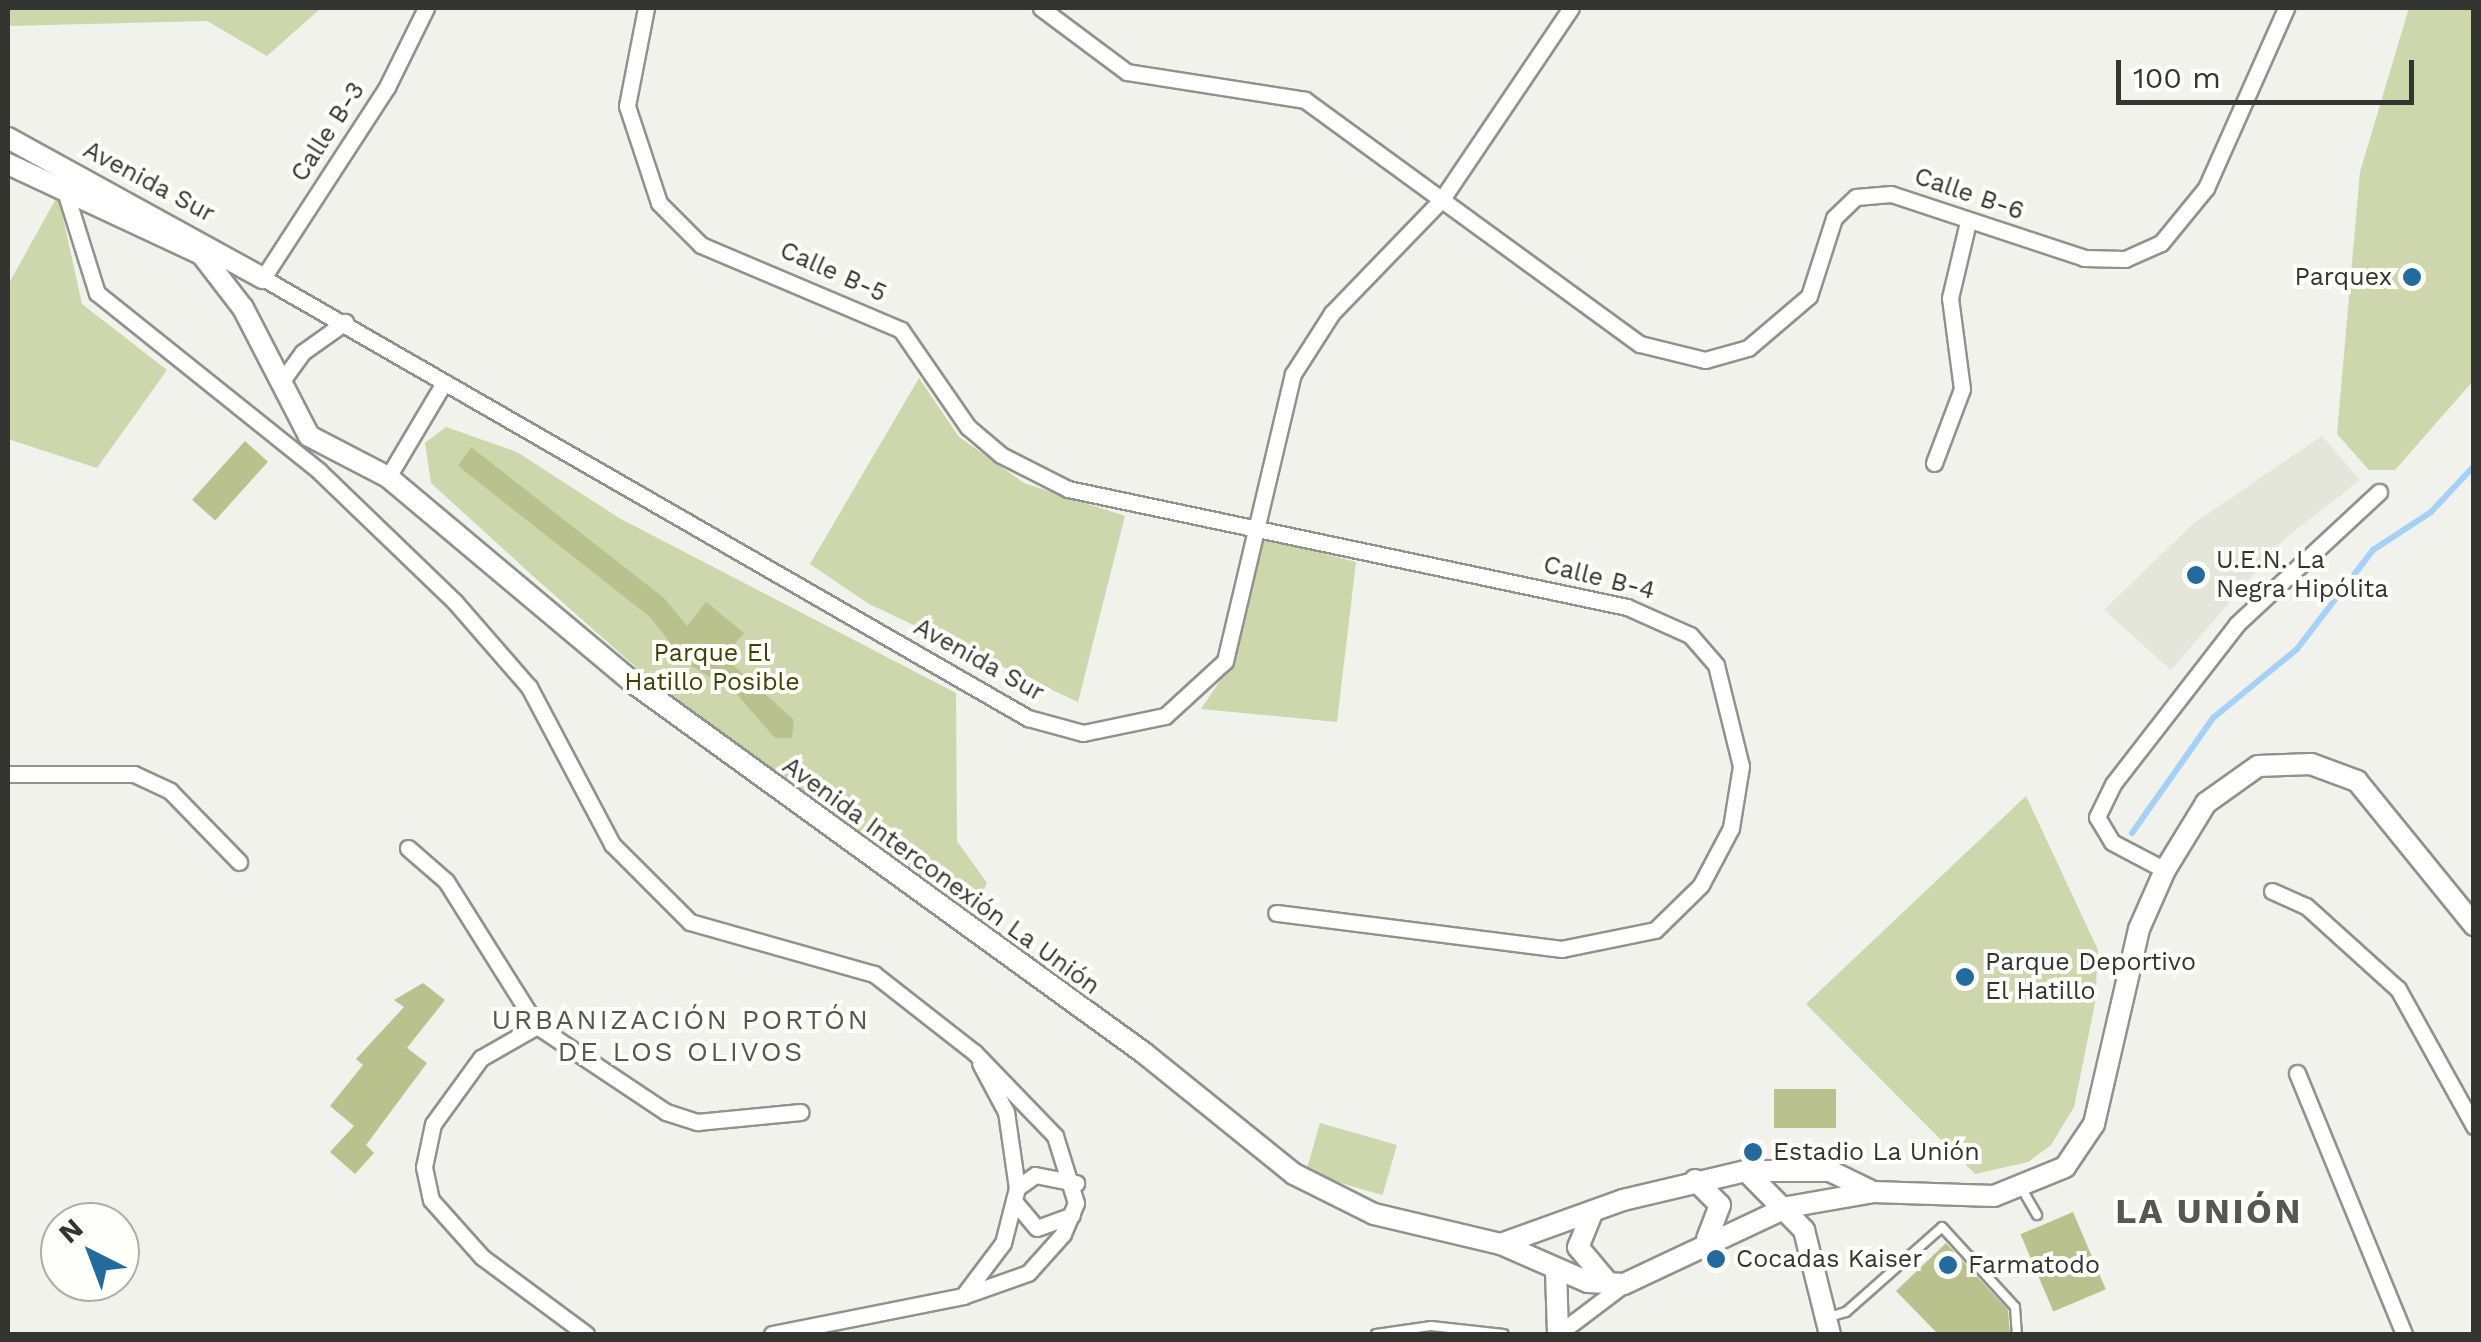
<!DOCTYPE html>
<meta charset="utf-8">
<style>
body{margin:0}
#map{position:relative;width:2481px;height:1342px;overflow:hidden;background:#f0f2eb;font-family:"Work Sans",sans-serif}
div>[style]{position:absolute}
[style*='--x']{left:calc(var(--x)*1px);top:calc(var(--y)*1px);width:calc(var(--w)*1px);rotate:calc(var(--a)*1deg)}
.built>*{inset:0;background:#e3e6d9}
.green>*{inset:0;background:#ced6ab;transform-origin:0 0}
.stream>*{height:6px;margin:-3px;padding:0 3px;transform-origin:3px;border-radius:3px;background:#a4d1f7}
.building>*{inset:0;background:#b9c28d;transform-origin:0 0}
.roads{filter:drop-shadow(2px 0 #90928b) drop-shadow(-2px 0 #90928b) drop-shadow(0 2px #90928b) drop-shadow(0 -2px #90928b)}
.service>*{height:8px;margin:-4px;padding:0 4px;transform-origin:4px;border-radius:4px;background:#fff}
.minor>*{height:15px;margin:-7.5px;padding:0 7.5px;transform-origin:7.5px;border-radius:7.5px;background:#fff}
.tertiary>*{height:20px;margin:-10px;padding:0 10px;transform-origin:10px;border-radius:10px;background:#fff}
.dots>*{width:28px;height:28px;translate:-50% -50%;box-sizing:border-box;border:5px solid #fefffa;border-radius:50%}
span{translate:-50% -50%;white-space:nowrap;text-align:center;line-height:1.15;-webkit-text-stroke:8px #fefffa;paint-order:stroke}
.street-label{font-size:25px;color:#343431}
.poi-label{font-size:25px;color:#343431}
.right{translate:-100% -50%;text-align:right}
.left{translate:0 -50%;text-align:left}
.park-label{font-size:25px;color:#3d4303}
.neighbourhood-label{font-size:28px;color:#565752;letter-spacing:2.5px}
.district-label{font-size:35px;color:#565752;font-weight:700;letter-spacing:2.5px}
.frame{position:absolute;inset:0;border:10px solid #343431;pointer-events:none}
.north{position:absolute;left:40px;top:1202px;width:100px;height:100px;box-sizing:border-box;background:#fefffa;border:2px solid #adaeaa;border-radius:50%;rotate:318deg;font-size:28px;font-weight:700;line-height:40px;text-align:center;color:#343431}
.north::after{content:'';display:block;margin:auto;width:35px;height:45px;background:#236b9f;clip-path:polygon(50% 0,100% 100%,50% 72%,0 100%)}
.scale{position:absolute;left:2116px;top:60px;width:298px;height:45px;box-sizing:border-box;border:5px solid #343431;border-top:0;padding-left:12px;font-size:30px;line-height:35px;white-space:nowrap;color:#343431;-webkit-text-stroke:8px #fefffa;paint-order:stroke}
</style>
<div id="map">
<div class="built">
<i style="clip-path:polygon(2322px 436px,2360px 480px,2283px 540px,2171px 670px,2104px 610px,2194px 523px)"></i>
</div>
<div class="green">
<i style="clip-path:polygon(8px 8px,321px 8px,267px 56px,207px 21px,8px 26px)"></i>
<i style="clip-path:polygon(2409px 8px,2473px 8px,2473px 381px,2395px 470px,2369px 470px,2337px 434px,2360px 172px)"></i>
<i style="clip-path:polygon(58px 195px,82px 304px,167px 370px,97px 468px,8px 439px,8px 285px)"></i>
<i style="clip-path:polygon(919px 378px,959px 437px,1024px 483px,1125px 516px,1078px 702px,869px 604px,810px 564px)"></i>
<i style="clip-path:polygon(446px 427px,517px 452px,619px 518px,956px 693px,957px 841px,987px 883px,974px 911px,674px 701px,534px 577px,431px 483px,425px 443px)"></i>
<i style="clip-path:polygon(1263px 538px,1356px 562px,1337px 722px,1201px 709px,1232px 663px)"></i>
<i style="clip-path:polygon(2026px 796px,2098px 950px,2095px 1003px,2074px 1107px,2051px 1145px,2028px 1162px,1975px 1174px,1806px 1004px)"></i>
<i style="left:1320px;top:1123px;width:80px;height:52px;rotate:16deg"></i>
</div>
<div class="stream">
<i style="--x:2132;--y:833;--w:141;--a:-54.8"></i>
<i style="--x:2213;--y:718;--w:109;--a:-39.4"></i>
<i style="--x:2297;--y:649;--w:125;--a:-52.5"></i>
<i style="--x:2373;--y:550;--w:69;--a:-33.2"></i>
<i style="--x:2431;--y:512;--w:63;--a:-46.9"></i>
</div>
<div class="building">
<i style="left:245px;top:441px;width:31px;height:79px;rotate:42deg"></i>
<i style="clip-path:polygon(471px 447px,664px 598px,687px 626px,706px 602px,744px 633px,724px 657px,794px 720px,792px 738px,775px 738px,734px 691px,686px 663px,650px 617px,458px 466px)"></i>
<i style="clip-path:polygon(423px 983px,445px 1000px,407px 1048px,427px 1063px,366px 1145px,374px 1153px,355px 1174px,330px 1152px,354px 1126px,330px 1106px,363px 1065px,356px 1059px,404px 1007px,394px 1000px)"></i>
<i style="left:1836px;top:1089px;width:39px;height:62px;rotate:90deg"></i>
<i style="left:2073px;top:1212px;width:84px;height:57px;rotate:67deg"></i>
<i style="clip-path:polygon(1946px 1243px,2008px 1310px,2010px 1334px,1938px 1334px,1896px 1291px)"></i>
</div>
<div class="roads">
<div class="service">
<i style="--x:2022;--y:1189;--w:30;--a:60"></i>
<i style="--x:1826;--y:1318;--w:21;--a:-17"></i>
<i style="--x:1846;--y:1312;--w:128;--a:-41.5"></i>
<i style="--x:1942;--y:1227;--w:108;--a:47.6"></i>
<i style="--x:2015;--y:1307;--w:27;--a:86"></i>
<i style="--x:1376;--y:1334;--w:56;--a:-8.3"></i>
<i style="--x:1431;--y:1326;--w:73;--a:6.3"></i>
</div>
<div class="minor">
<i style="--x:426;--y:8;--w:88;--a:116.3"></i>
<i style="--x:387;--y:87;--w:228;--a:123"></i>
<i style="--x:263;--y:278;--w:883;--a:29.91"></i>
<i style="--x:1028;--y:718;--w:57;--a:15.3"></i>
<i style="--x:1083;--y:733;--w:84;--a:-11.7"></i>
<i style="--x:1165;--y:716;--w:81;--a:-42.5"></i>
<i style="--x:1225;--y:661;--w:295;--a:-76.7"></i>
<i style="--x:1293;--y:374;--w:72;--a:-57.4"></i>
<i style="--x:1332;--y:313;--w:158;--a:-46"></i>
<i style="--x:1442;--y:199;--w:230;--a:-56"></i>
<i style="--x:646;--y:8;--w:100;--a:101"></i>
<i style="--x:627;--y:106;--w:102;--a:71.7"></i>
<i style="--x:659;--y:203;--w:59;--a:45"></i>
<i style="--x:701;--y:245;--w:217;--a:23"></i>
<i style="--x:901;--y:330;--w:118;--a:55.4"></i>
<i style="--x:968;--y:427;--w:43;--a:40.3"></i>
<i style="--x:1001;--y:455;--w:75;--a:26.9"></i>
<i style="--x:1068;--y:489;--w:571;--a:11.92"></i>
<i style="--x:1627;--y:607;--w:69;--a:24"></i>
<i style="--x:1690;--y:635;--w:40;--a:49"></i>
<i style="--x:1716;--y:665;--w:104;--a:76.1"></i>
<i style="--x:1741;--y:766;--w:63;--a:99.2"></i>
<i style="--x:1731;--y:828;--w:64;--a:117.8"></i>
<i style="--x:1701;--y:885;--w:64;--a:135.6"></i>
<i style="--x:1655;--y:930;--w:95;--a:168.5"></i>
<i style="--x:1562;--y:949;--w:288;--a:-172.8"></i>
<i style="--x:1041;--y:8;--w:107;--a:36.7"></i>
<i style="--x:1127;--y:72;--w:180;--a:8.9"></i>
<i style="--x:1305;--y:100;--w:414;--a:36.1"></i>
<i style="--x:1640;--y:344;--w:67;--a:13.8"></i>
<i style="--x:1705;--y:360;--w:45;--a:-15.6"></i>
<i style="--x:1748;--y:348;--w:80;--a:-40.4"></i>
<i style="--x:1809;--y:296;--w:82;--a:-72.2"></i>
<i style="--x:1834;--y:218;--w:30;--a:-44"></i>
<i style="--x:1856;--y:197;--w:35;--a:-5"></i>
<i style="--x:1891;--y:194;--w:203;--a:18.3"></i>
<i style="--x:2084;--y:258;--w:41;--a:1.4"></i>
<i style="--x:2125;--y:259;--w:39;--a:-24"></i>
<i style="--x:2161;--y:243;--w:71;--a:-50.7"></i>
<i style="--x:2206;--y:188;--w:197;--a:-66"></i>
<i style="--x:64;--y:188;--w:110;--a:72.6"></i>
<i style="--x:97;--y:293;--w:285;--a:38.7"></i>
<i style="--x:319;--y:471;--w:189;--a:43.9"></i>
<i style="--x:455;--y:602;--w:113;--a:49"></i>
<i style="--x:529;--y:687;--w:178;--a:62.1"></i>
<i style="--x:612;--y:844;--w:110;--a:45"></i>
<i style="--x:690;--y:922;--w:191;--a:15.8"></i>
<i style="--x:874;--y:974;--w:127;--a:38"></i>
<i style="--x:974;--y:1052;--w:117;--a:46"></i>
<i style="--x:1055;--y:1136;--w:70;--a:72.6"></i>
<i style="--x:1076;--y:1203;--w:34;--a:113"></i>
<i style="--x:1063;--y:1234;--w:52;--a:131.9"></i>
<i style="--x:1028;--y:1273;--w:69;--a:160.5"></i>
<i style="--x:963;--y:1296;--w:195;--a:168.7"></i>
<i style="--x:281;--y:382;--w:37;--a:-54"></i>
<i style="--x:303;--y:352;--w:52;--a:-35.5"></i>
<i style="--x:1934;--y:463;--w:79;--a:-69.3"></i>
<i style="--x:1962;--y:389;--w:92;--a:-97.5"></i>
<i style="--x:1950;--y:298;--w:78;--a:-76.7"></i>
<i style="--x:388;--y:477;--w:106;--a:-59.3"></i>
<i style="--x:8;--y:774;--w:126;--a:0"></i>
<i style="--x:134;--y:774;--w:40;--a:25"></i>
<i style="--x:170;--y:791;--w:99;--a:45.8"></i>
<i style="--x:408;--y:848;--w:50;--a:41"></i>
<i style="--x:446;--y:881;--w:171;--a:57.9"></i>
<i style="--x:2165;--y:870;--w:60;--a:-152.2"></i>
<i style="--x:2112;--y:842;--w:29;--a:-121"></i>
<i style="--x:2097;--y:817;--w:37;--a:-64"></i>
<i style="--x:2113;--y:784;--w:202;--a:-52.2"></i>
<i style="--x:2237;--y:624;--w:194;--a:-42.9"></i>
<i style="--x:2272;--y:891;--w:37;--a:24"></i>
<i style="--x:2306;--y:906;--w:124;--a:42.1"></i>
<i style="--x:2398;--y:989;--w:157;--a:61"></i>
<i style="--x:2297;--y:1073;--w:282;--a:67.7"></i>
<i style="--x:1017;--y:1188;--w:22;--a:-36"></i>
<i style="--x:1035;--y:1175;--w:42;--a:11"></i>
<i style="--x:1014;--y:1201;--w:35;--a:50"></i>
<i style="--x:1037;--y:1228;--w:37;--a:-20"></i>
<i style="--x:963;--y:1296;--w:66;--a:-53"></i>
<i style="--x:1003;--y:1243;--w:57;--a:-75.7"></i>
<i style="--x:1017;--y:1188;--w:77;--a:-98.2"></i>
<i style="--x:1006;--y:1112;--w:55;--a:-118"></i>
<i style="--x:586;--y:1334;--w:129;--a:-143.5"></i>
<i style="--x:482;--y:1257;--w:76;--a:-131.8"></i>
<i style="--x:431;--y:1200;--w:34;--a:-102"></i>
<i style="--x:424;--y:1167;--w:44;--a:-78.2"></i>
<i style="--x:433;--y:1124;--w:82;--a:-54"></i>
<i style="--x:481;--y:1058;--w:64;--a:-29.7"></i>
<i style="--x:537;--y:1026;--w:155;--a:33.7"></i>
<i style="--x:666;--y:1112;--w:33;--a:18"></i>
<i style="--x:697;--y:1122;--w:104;--a:-5.5"></i>
<i style="--x:1558;--y:1334;--w:83;--a:-37.1"></i>
</div>
<div class="tertiary">
<i style="--x:8;--y:138;--w:291;--a:28.8"></i>
<i style="--x:8;--y:164;--w:227;--a:25"></i>
<i style="--x:202;--y:255;--w:67;--a:52.3"></i>
<i style="--x:243;--y:308;--w:144;--a:62.7"></i>
<i style="--x:309;--y:436;--w:89;--a:27.4"></i>
<i style="--x:388;--y:477;--w:322;--a:40"></i>
<i style="--x:635;--y:684;--w:629;--a:35.94"></i>
<i style="--x:1144;--y:1053;--w:193;--a:38.9"></i>
<i style="--x:1294;--y:1174;--w:89;--a:26.6"></i>
<i style="--x:1374;--y:1214;--w:130;--a:13.3"></i>
<i style="--x:1501;--y:1244;--w:95;--a:23.6"></i>
<i style="--x:1588;--y:1282;--w:36;--a:3"></i>
<i style="--x:1624;--y:1284;--w:181;--a:-25.2"></i>
<i style="--x:1788;--y:1207;--w:86;--a:-10"></i>
<i style="--x:1873;--y:1192;--w:121;--a:1.9"></i>
<i style="--x:1994;--y:1196;--w:77;--a:-22.2"></i>
<i style="--x:2065;--y:1167;--w:52;--a:-56"></i>
<i style="--x:2094;--y:1124;--w:200;--a:-77"></i>
<i style="--x:2139;--y:929;--w:64;--a:-66.2"></i>
<i style="--x:2165;--y:870;--w:79;--a:-58.5"></i>
<i style="--x:2206;--y:803;--w:64;--a:-35.4"></i>
<i style="--x:2258;--y:766;--w:53;--a:-2.2"></i>
<i style="--x:2311;--y:764;--w:49;--a:20.3"></i>
<i style="--x:2357;--y:781;--w:186;--a:50.9"></i>
<i style="--x:1746;--y:1171;--w:83;--a:45.5"></i>
<i style="--x:1804;--y:1230;--w:107;--a:76"></i>
<i style="--x:1695;--y:1180;--w:35;--a:45"></i>
<i style="--x:1720;--y:1205;--w:36;--a:111"></i>
<i style="--x:1592;--y:1213;--w:37;--a:112"></i>
<i style="--x:1578;--y:1247;--w:48;--a:50"></i>
<i style="--x:1501;--y:1244;--w:130;--a:-19.8"></i>
<i style="--x:1623;--y:1200;--w:126;--a:-13.3"></i>
<i style="--x:1746;--y:1171;--w:84;--a:0"></i>
<i style="--x:1830;--y:1171;--w:48;--a:26"></i>
<i style="--x:1556;--y:1270;--w:64;--a:88.2"></i>
</div>
</div>
<div class="dots">
<i style="left:2412px;top:277px;background:#236b9f"></i>
<i style="left:2196px;top:575px;background:#236b9f"></i>
<i style="left:1965px;top:977px;background:#236b9f"></i>
<i style="left:1753px;top:1152px;background:#236b9f"></i>
<i style="left:1716px;top:1259px;background:#236b9f"></i>
<i style="left:1948px;top:1265px;background:#236b9f"></i>
</div>
<div class="street-label">
<span style="left:328px;top:132px;rotate:-57deg">Calle B-3</span>
<span style="left:149px;top:182px;rotate:28deg">Avenida Sur</span>
<span style="left:1969px;top:194px;rotate:19deg">Calle B-6</span>
<span style="left:833px;top:272px;rotate:24deg">Calle B-5</span>
<span style="left:1599px;top:578px;rotate:14deg">Calle B-4</span>
<span style="left:979px;top:660px;rotate:29deg">Avenida Sur</span>
<span style="left:941px;top:876px;rotate:36deg">Avenida Interconexión La Unión</span>
</div>
<div class="poi-label">
<span class="right" style="left:2392px;top:277px">Parquex</span>
<span class="left" style="left:2216px;top:575px">U.E.N. La<br>Negra Hipólita</span>
<span class="left" style="left:1985px;top:977px">Parque Deportivo<br>El Hatillo</span>
<span class="left" style="left:1773px;top:1152px">Estadio La Unión</span>
<span class="left" style="left:1736px;top:1259px">Cocadas Kaiser</span>
<span class="left" style="left:1968px;top:1265px">Farmatodo</span>
</div>
<div class="park-label">
<span style="left:712px;top:668px">Parque El<br>Hatillo Posible</span>
</div>
<div class="neighbourhood-label">
<span style="left:681px;top:1036px">URBANIZACIÓN PORTÓN<br>DE LOS OLIVOS</span>
</div>
<div class="district-label">
<span style="left:2209px;top:1211px">LA UNIÓN</span>
</div>
<div class="frame"></div>
<div class="north">N</div>
<div class="scale">100 m</div>
</div>
